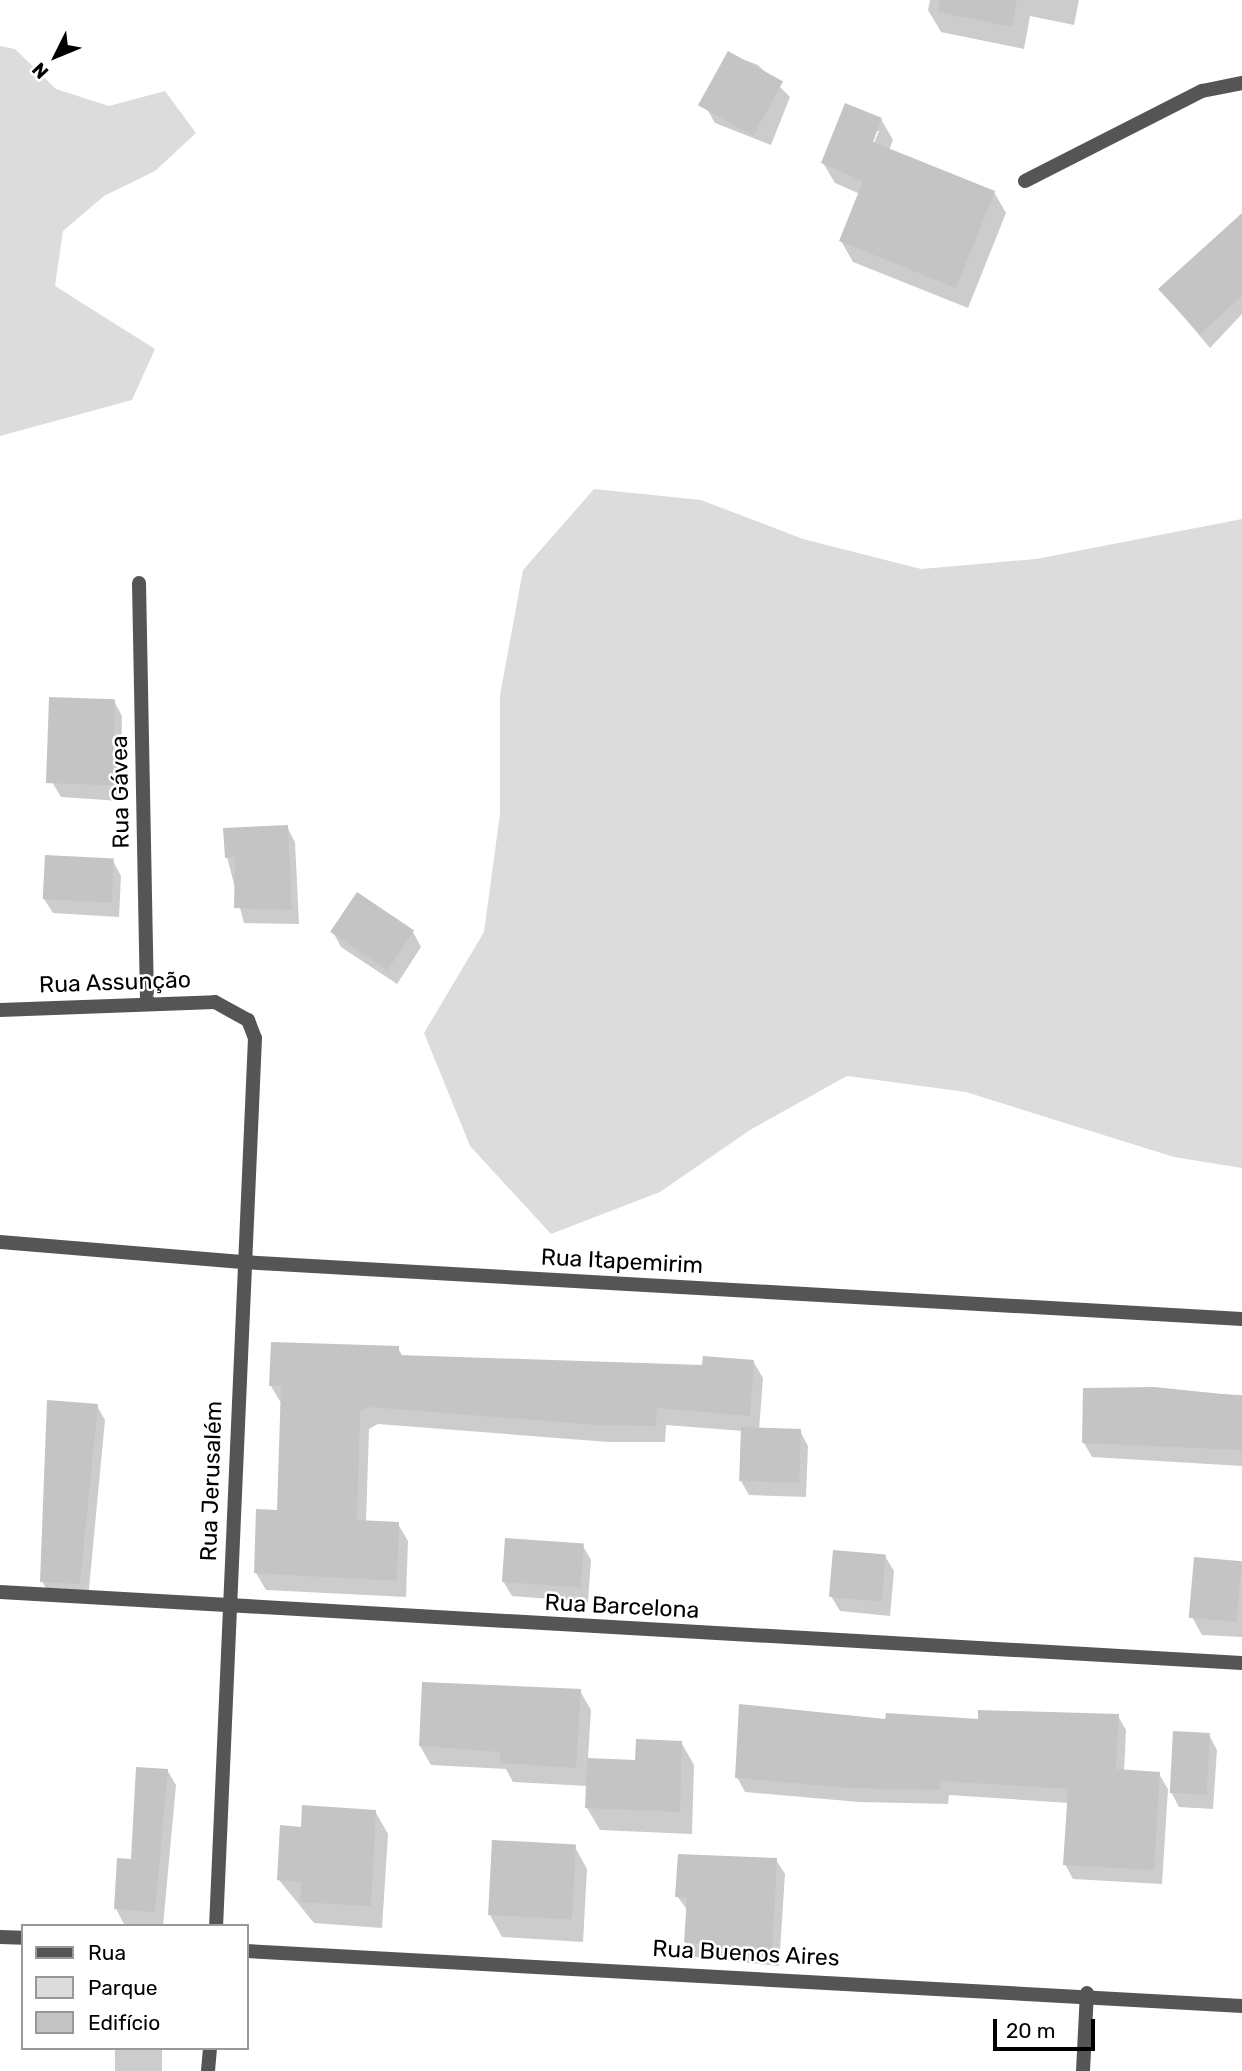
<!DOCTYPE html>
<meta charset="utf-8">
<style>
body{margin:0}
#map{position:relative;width:1242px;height:2071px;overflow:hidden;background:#fff;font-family:Rubik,sans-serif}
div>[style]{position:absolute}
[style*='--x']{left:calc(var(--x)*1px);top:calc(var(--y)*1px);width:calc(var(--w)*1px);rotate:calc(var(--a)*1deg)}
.green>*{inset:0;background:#dcdcdc}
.shadow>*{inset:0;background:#0003;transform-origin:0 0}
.building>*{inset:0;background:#c4c4c4;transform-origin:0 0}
.lane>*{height:14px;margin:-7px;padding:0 7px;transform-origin:7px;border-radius:7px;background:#555}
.street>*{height:14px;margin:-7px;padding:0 7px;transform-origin:7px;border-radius:7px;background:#555}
span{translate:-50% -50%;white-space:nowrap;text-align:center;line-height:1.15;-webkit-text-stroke:5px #fff;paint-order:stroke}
.street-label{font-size:23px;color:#000}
.legend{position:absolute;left:21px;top:1924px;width:228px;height:126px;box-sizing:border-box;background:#fff;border:2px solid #999;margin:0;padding:9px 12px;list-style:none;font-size:21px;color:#000}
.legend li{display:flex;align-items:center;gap:14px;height:35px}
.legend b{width:35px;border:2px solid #999}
.north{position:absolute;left:21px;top:21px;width:70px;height:70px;-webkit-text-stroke:5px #fff;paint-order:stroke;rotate:227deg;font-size:19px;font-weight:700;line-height:28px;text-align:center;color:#000}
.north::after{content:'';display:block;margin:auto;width:24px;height:32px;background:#000;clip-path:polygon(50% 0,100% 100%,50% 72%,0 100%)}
.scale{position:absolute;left:993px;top:2019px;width:102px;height:32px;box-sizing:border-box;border:4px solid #000;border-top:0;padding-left:9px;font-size:21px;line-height:24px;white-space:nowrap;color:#000;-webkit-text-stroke:5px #fff;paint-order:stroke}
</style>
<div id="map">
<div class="green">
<i style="clip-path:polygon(0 46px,15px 49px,56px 89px,109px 106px,165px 91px,196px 133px,155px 171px,104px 196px,63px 231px,55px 286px,155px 349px,132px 400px,0 436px)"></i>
<i style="clip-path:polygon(594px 489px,701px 500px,803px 539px,921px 569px,1036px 559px,1242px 519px,1242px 1168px,1174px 1157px,966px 1092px,847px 1076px,750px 1130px,660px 1192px,551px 1234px,470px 1146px,424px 1033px,484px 932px,500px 814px,500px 695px,523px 570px)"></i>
</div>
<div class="shadow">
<i style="clip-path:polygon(930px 0,1079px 0,1074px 25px,1030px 16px,1024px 49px,941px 32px,928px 10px)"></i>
<i style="clip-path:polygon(729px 54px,758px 65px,790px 97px,771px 145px,715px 123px,707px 109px)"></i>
<i style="clip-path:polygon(evenodd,881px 119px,893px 140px,889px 150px,994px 192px,1006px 213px,968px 308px,853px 262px,841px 241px,860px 194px,835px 183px,823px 163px,881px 119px,875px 131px,879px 131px,871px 150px,875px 131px)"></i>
<i style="clip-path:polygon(1242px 216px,1242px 314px,1210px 348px,1160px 289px)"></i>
<i style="clip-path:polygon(114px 701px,122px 716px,120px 801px,61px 797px,52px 782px)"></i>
<i style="clip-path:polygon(287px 827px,295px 842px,299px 924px,244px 923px,227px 857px)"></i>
<i style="clip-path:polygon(113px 861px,121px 876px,119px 917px,53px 913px,44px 899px)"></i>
<i style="clip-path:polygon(333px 932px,413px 932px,421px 947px,397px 984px,341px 947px)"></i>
<i style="clip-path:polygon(398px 1348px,403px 1357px,704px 1367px,753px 1361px,763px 1378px,759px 1430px,800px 1431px,808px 1446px,806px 1497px,749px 1495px,741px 1481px,743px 1431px,666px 1425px,665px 1442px,609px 1442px,378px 1424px,369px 1429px,366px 1522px,398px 1524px,408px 1541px,406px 1597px,266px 1590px,256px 1573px,279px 1512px,281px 1403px,271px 1386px)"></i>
<i style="clip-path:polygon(1085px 1389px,1242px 1395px,1242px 1466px,1092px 1457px,1084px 1443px)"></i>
<i style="clip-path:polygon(97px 1406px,105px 1420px,88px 1599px,50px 1596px,42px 1581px)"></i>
<i style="clip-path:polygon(583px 1546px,591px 1560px,588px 1602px,512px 1596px,503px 1581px)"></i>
<i style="clip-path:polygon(885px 1556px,894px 1571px,890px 1616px,840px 1611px,831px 1596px)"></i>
<i style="clip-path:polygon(1242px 1563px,1242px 1637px,1202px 1635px,1192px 1617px)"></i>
<i style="clip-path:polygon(580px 1691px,591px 1710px,588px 1759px,636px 1762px,681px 1742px,694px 1765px,692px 1834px,600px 1830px,587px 1808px,588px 1786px,513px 1782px,506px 1769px,431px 1765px,420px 1746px)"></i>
<i style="clip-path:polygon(1118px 1716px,1126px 1730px,1124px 1772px,1159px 1774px,1168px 1789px,1162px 1884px,1073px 1879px,1065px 1864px,1069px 1803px,949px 1795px,948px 1804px,859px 1802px,745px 1792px,737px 1777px,887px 1721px)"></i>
<i style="clip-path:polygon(1209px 1735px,1217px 1750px,1213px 1809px,1179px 1807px,1171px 1792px)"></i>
<i style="clip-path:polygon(167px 1770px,176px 1785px,163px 1926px,124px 1924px,116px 1909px)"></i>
<i style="clip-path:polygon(375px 1811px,388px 1834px,382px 1928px,314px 1923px,279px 1880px,302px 1828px)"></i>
<i style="clip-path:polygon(575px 1847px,587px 1869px,583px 1942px,502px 1937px,490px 1915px)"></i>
<i style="clip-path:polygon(776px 1860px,785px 1874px,779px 1966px,694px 1957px,685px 1942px,688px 1911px,677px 1896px)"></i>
<i style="left:115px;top:2048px;width:47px;height:23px"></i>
</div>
<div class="building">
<i style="clip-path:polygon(940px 0,1017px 0,1012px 27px,938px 12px)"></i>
<i style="left:728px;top:51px;width:63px;height:62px;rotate:29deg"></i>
<i style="clip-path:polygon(845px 103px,882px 118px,873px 142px,995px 191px,956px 288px,839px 241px,863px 181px,821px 163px)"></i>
<i style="clip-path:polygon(1242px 213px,1242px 296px,1200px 334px,1158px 289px)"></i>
<i style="left:49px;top:697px;width:66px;height:86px;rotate:2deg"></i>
<i style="clip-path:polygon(288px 825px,292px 910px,234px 908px,235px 857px,225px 858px,223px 828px)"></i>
<i style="left:45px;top:855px;width:69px;height:44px;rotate:3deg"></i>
<i style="left:357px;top:892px;width:69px;height:48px;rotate:34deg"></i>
<i style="clip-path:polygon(271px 1342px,399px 1346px,399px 1355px,702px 1365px,703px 1356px,754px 1360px,750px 1416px,657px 1408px,656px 1426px,598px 1425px,368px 1407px,360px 1412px,357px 1520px,399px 1522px,397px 1581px,254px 1573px,256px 1509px,277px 1510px,281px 1386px,269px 1386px)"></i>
<i style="clip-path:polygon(1154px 1387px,1242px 1396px,1242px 1450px,1082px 1443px,1083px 1388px)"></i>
<i style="clip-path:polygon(47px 1400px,98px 1404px,80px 1584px,40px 1582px)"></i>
<i style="left:741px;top:1427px;width:60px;height:54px;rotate:2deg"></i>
<i style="left:505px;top:1538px;width:79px;height:44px;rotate:4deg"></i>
<i style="left:833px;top:1550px;width:53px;height:47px;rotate:5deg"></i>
<i style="left:1194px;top:1557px;width:48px;height:61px;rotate:5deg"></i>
<i style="clip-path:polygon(422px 1682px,581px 1689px,576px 1768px,500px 1763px,500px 1752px,419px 1746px)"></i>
<i style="clip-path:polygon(739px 1704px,885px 1719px,886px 1713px,978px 1719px,978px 1710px,1119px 1714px,1116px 1769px,1160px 1772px,1154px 1870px,1063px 1865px,1068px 1789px,941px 1781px,940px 1790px,849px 1788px,735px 1778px)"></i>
<i style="left:1173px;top:1731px;width:37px;height:62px;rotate:3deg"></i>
<i style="clip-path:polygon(636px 1739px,682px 1741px,680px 1812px,585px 1808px,587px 1758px,635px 1760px)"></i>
<i style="clip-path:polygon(136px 1767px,168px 1769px,155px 1912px,114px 1909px,117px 1858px,131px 1859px)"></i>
<i style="clip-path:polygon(302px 1805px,376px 1810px,371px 1906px,300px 1902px,301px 1882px,277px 1880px,280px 1825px,301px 1827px)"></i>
<i style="left:492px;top:1840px;width:84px;height:75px;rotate:3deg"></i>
<i style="clip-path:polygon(678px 1854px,777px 1858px,772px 1952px,684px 1942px,687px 1897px,675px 1897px)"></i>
</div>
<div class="lane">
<i style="--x:1025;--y:181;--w:199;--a:-27"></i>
<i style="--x:1202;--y:91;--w:41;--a:-11.3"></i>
</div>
<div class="street">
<i style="--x:139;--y:583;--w:417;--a:88.9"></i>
<i style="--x:0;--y:1010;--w:215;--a:-2.1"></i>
<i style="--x:215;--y:1002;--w:38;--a:29"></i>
<i style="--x:248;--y:1020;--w:19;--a:69"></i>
<i style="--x:255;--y:1038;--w:889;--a:92.51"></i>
<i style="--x:0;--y:1242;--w:243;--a:4.7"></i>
<i style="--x:242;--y:1262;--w:1002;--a:3.26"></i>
<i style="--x:0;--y:1592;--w:1244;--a:3.27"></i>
<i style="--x:0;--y:1937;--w:23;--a:2"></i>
<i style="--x:247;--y:1951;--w:997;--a:3.16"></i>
<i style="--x:208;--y:2071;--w:23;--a:-85"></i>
<i style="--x:1083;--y:2071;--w:78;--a:-87.1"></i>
</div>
<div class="street-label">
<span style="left:120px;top:792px;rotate:-91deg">Rua Gávea</span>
<span style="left:115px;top:982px;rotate:-2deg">Rua Assunção</span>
<span style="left:622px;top:1261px;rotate:3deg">Rua Itapemirim</span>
<span style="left:211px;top:1481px;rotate:-88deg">Rua Jerusalém</span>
<span style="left:622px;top:1606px;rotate:3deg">Rua Barcelona</span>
<span style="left:746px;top:1953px;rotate:3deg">Rua Buenos Aires</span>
</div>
<ul class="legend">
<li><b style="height:9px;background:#555"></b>Rua</li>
<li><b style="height:19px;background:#dcdcdc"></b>Parque</li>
<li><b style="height:19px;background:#c4c4c4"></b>Edifício</li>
</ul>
<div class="north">N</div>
<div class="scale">20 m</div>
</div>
